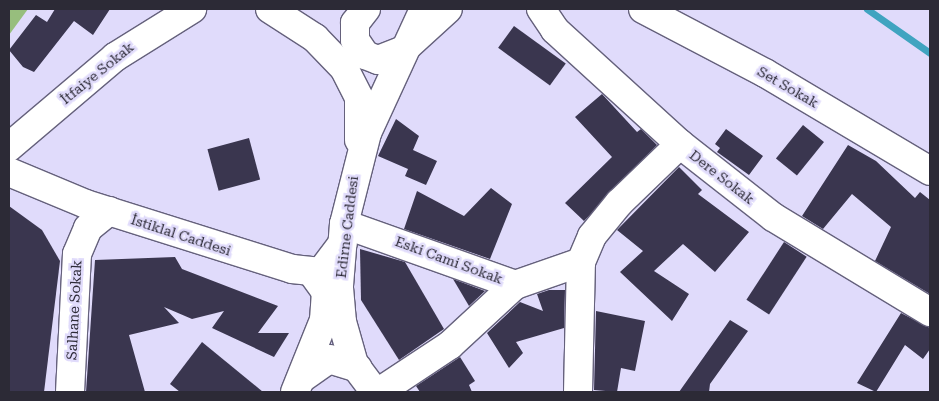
<!DOCTYPE html>
<meta charset="utf-8">
<style>
body{margin:0}
#map{position:relative;width:939px;height:401px;overflow:hidden;background:#e0dbfb;font-family:"Roboto Serif",serif}
div>[style]{position:absolute}
[style*='--x']{left:calc(var(--x)*1px);top:calc(var(--y)*1px);width:calc(var(--w)*1px);rotate:calc(var(--a)*1deg)}
.green>*{inset:0;background:#97be7d}
.stream>*{height:7px;margin:-3.5px;padding:0 3.5px;transform-origin:3.5px;border-radius:3.5px;background:#40a4c0}
.building>*{inset:0;background:#3a364f;transform-origin:0 0}
.roads{filter:drop-shadow(1px 0 #65617c) drop-shadow(-1px 0 #65617c) drop-shadow(0 1px #65617c) drop-shadow(0 -1px #65617c)}
.minor>*{height:28px;margin:-14px;padding:0 14px;transform-origin:14px;border-radius:14px;background:#fff}
.secondary>*{height:28px;margin:-14px;padding:0 14px;transform-origin:14px;border-radius:14px;background:#fff}
.primary>*{height:28px;margin:-14px;padding:0 14px;transform-origin:14px;border-radius:14px;background:#fff}
span{translate:-50% -50%;white-space:nowrap;text-align:center;line-height:1.15;-webkit-text-stroke:5px #e0dbfb;paint-order:stroke}
.street-label{font-size:14px;color:#2c2a36}
.frame{position:absolute;inset:0;border:10px solid #2c2a36;pointer-events:none}
</style>
<div id="map">
<div class="green">
<i style="clip-path:polygon(9px 9px,28px 9px,9px 35px)"></i>
</div>
<div class="stream">
<i style="--x:867;--y:9;--w:77;--a:34.9"></i>
</div>
<div class="building">
<i style="clip-path:polygon(55px 9px,110px 9px,93px 35px,74px 21px,34px 72px,23px 67px,9px 50px,36px 15px,47px 22px)"></i>
<i style="left:514px;top:26px;width:64px;height:27px;rotate:36deg"></i>
<i style="clip-path:polygon(602px 94px,637px 132px,641px 129px,657px 145px,584px 221px,565px 203px,612px 157px,575px 117px)"></i>
<i style="clip-path:polygon(396px 119px,419px 136px,413px 150px,437px 161px,426px 185px,405px 176px,408px 169px,378px 156px)"></i>
<i style="left:803px;top:125px;width:27px;height:43px;rotate:39deg"></i>
<i style="clip-path:polygon(726px 129px,763px 156px,749px 175px,717px 152px,720px 148px,715px 144px)"></i>
<i style="left:249px;top:138px;width:43px;height:43px;rotate:75deg"></i>
<i style="clip-path:polygon(848px 145px,876px 161px,915px 198px,920px 192px,930px 200px,930px 294px,875px 261px,891px 227px,852px 194px,823px 229px,802px 216px)"></i>
<i style="clip-path:polygon(679px 167px,702px 190px,698px 194px,749px 232px,715px 272px,683px 244px,654px 271px,689px 294px,672px 321px,620px 272px,643px 251px,617px 230px)"></i>
<i style="clip-path:polygon(491px 188px,512px 204px,490px 259px,404px 229px,417px 191px,464px 216px)"></i>
<i style="clip-path:polygon(9px 206px,42px 230px,60px 261px,44px 392px,9px 392px)"></i>
<i style="left:784px;top:242px;width:27px;height:69px;rotate:33deg"></i>
<i style="clip-path:polygon(360px 249px,405px 262px,444px 329px,399px 360px,361px 300px)"></i>
<i style="clip-path:polygon(175px 257px,182px 269px,278px 306px,258px 333px,289px 333px,274px 357px,212px 328px,224px 311px,192px 319px,164px 307px,179px 323px,129px 335px,145px 392px,86px 392px,95px 260px)"></i>
<i style="clip-path:polygon(453px 279px,485px 291px,469px 306px)"></i>
<i style="clip-path:polygon(549px 290px,565px 290px,564px 328px,516px 342px,523px 353px,509px 368px,487px 333px,520px 302px,543px 311px,537px 294px)"></i>
<i style="clip-path:polygon(596px 311px,645px 321px,635px 371px,621px 368px,617px 392px,594px 390px)"></i>
<i style="clip-path:polygon(901px 313px,930px 328px,930px 349px,923px 359px,905px 345px,876px 392px,857px 383px)"></i>
<i style="clip-path:polygon(730px 320px,748px 331px,710px 384px,709px 392px,679px 392px)"></i>
<i style="clip-path:polygon(202px 342px,263px 392px,180px 392px,170px 384px)"></i>
<i style="clip-path:polygon(460px 357px,475px 381px,469px 385px,472px 392px,420px 392px,416px 386px)"></i>
</div>
<div class="roads">
<div class="minor">
<i style="--x:541;--y:9;--w:25;--a:56"></i>
<i style="--x:555;--y:30;--w:169;--a:42.4"></i>
<i style="--x:680;--y:144;--w:118;--a:38.1"></i>
<i style="--x:773;--y:217;--w:184;--a:31.2"></i>
<i style="--x:344;--y:224;--w:182;--a:19.6"></i>
<i style="--x:515;--y:285;--w:70;--a:-19.2"></i>
<i style="--x:70;--y:392;--w:138;--a:-87.1"></i>
<i style="--x:77;--y:254;--w:28;--a:-67"></i>
<i style="--x:88;--y:228;--w:27;--a:-39"></i>
<i style="--x:379;--y:392;--w:85;--a:-33.5"></i>
<i style="--x:450;--y:345;--w:88;--a:-42.7"></i>
<i style="--x:578;--y:392;--w:130;--a:-88.7"></i>
<i style="--x:581;--y:262;--w:28;--a:-67"></i>
<i style="--x:592;--y:236;--w:43;--a:-50.7"></i>
<i style="--x:619;--y:203;--w:85;--a:-44"></i>
</div>
<div class="secondary">
<i style="--x:9;--y:147;--w:139;--a:-40.3"></i>
<i style="--x:115;--y:57;--w:91;--a:-31.9"></i>
<i style="--x:9;--y:172;--w:83;--a:22.6"></i>
<i style="--x:86;--y:204;--w:216;--a:17.5"></i>
<i style="--x:292;--y:269;--w:29;--a:6"></i>
<i style="--x:321;--y:272;--w:36;--a:-53"></i>
<i style="--x:302;--y:378;--w:33;--a:-35"></i>
<i style="--x:329;--y:359;--w:30;--a:17"></i>
<i style="--x:295;--y:392;--w:78;--a:-68.1"></i>
<i style="--x:324;--y:320;--w:28;--a:-86"></i>
<i style="--x:326;--y:292;--w:24;--a:-126"></i>
</div>
<div class="primary">
<i style="--x:270;--y:9;--w:54;--a:32.8"></i>
<i style="--x:315;--y:38;--w:42;--a:46"></i>
<i style="--x:344;--y:68;--w:34;--a:63"></i>
<i style="--x:359;--y:98;--w:42;--a:90"></i>
<i style="--x:366;--y:9;--w:18;--a:128"></i>
<i style="--x:355;--y:23;--w:17;--a:90"></i>
<i style="--x:355;--y:40;--w:18;--a:56"></i>
<i style="--x:365;--y:55;--w:14;--a:21"></i>
<i style="--x:378;--y:60;--w:26;--a:-21"></i>
<i style="--x:402;--y:51;--w:62;--a:-42.4"></i>
<i style="--x:643;--y:9;--w:138;--a:27.7"></i>
<i style="--x:765;--y:73;--w:192;--a:30.7"></i>
<i style="--x:375;--y:392;--w:35;--a:-127"></i>
<i style="--x:354;--y:364;--w:44;--a:-105.9"></i>
<i style="--x:342;--y:322;--w:36;--a:-95"></i>
<i style="--x:339;--y:286;--w:62;--a:-85.4"></i>
<i style="--x:344;--y:224;--w:94;--a:-75.8"></i>
<i style="--x:367;--y:133;--w:136;--a:-65.3"></i>
</div>
</div>
<div class="street-label">
<span style="left:97px;top:73px;rotate:-39deg">İtfaiye Sokak</span>
<span style="left:788px;top:87px;rotate:30deg">Set Sokak</span>
<span style="left:722px;top:177px;rotate:38deg">Dere Sokak</span>
<span style="left:347px;top:227px;rotate:-83deg">Edirne Caddesi</span>
<span style="left:181px;top:235px;rotate:18deg">İstiklal Caddesi</span>
<span style="left:449px;top:260px;rotate:20deg">Eski Cami Sokak</span>
<span style="left:74px;top:310px;rotate:-87deg">Salhane Sokak</span>
</div>
<div class="frame"></div>
</div>
